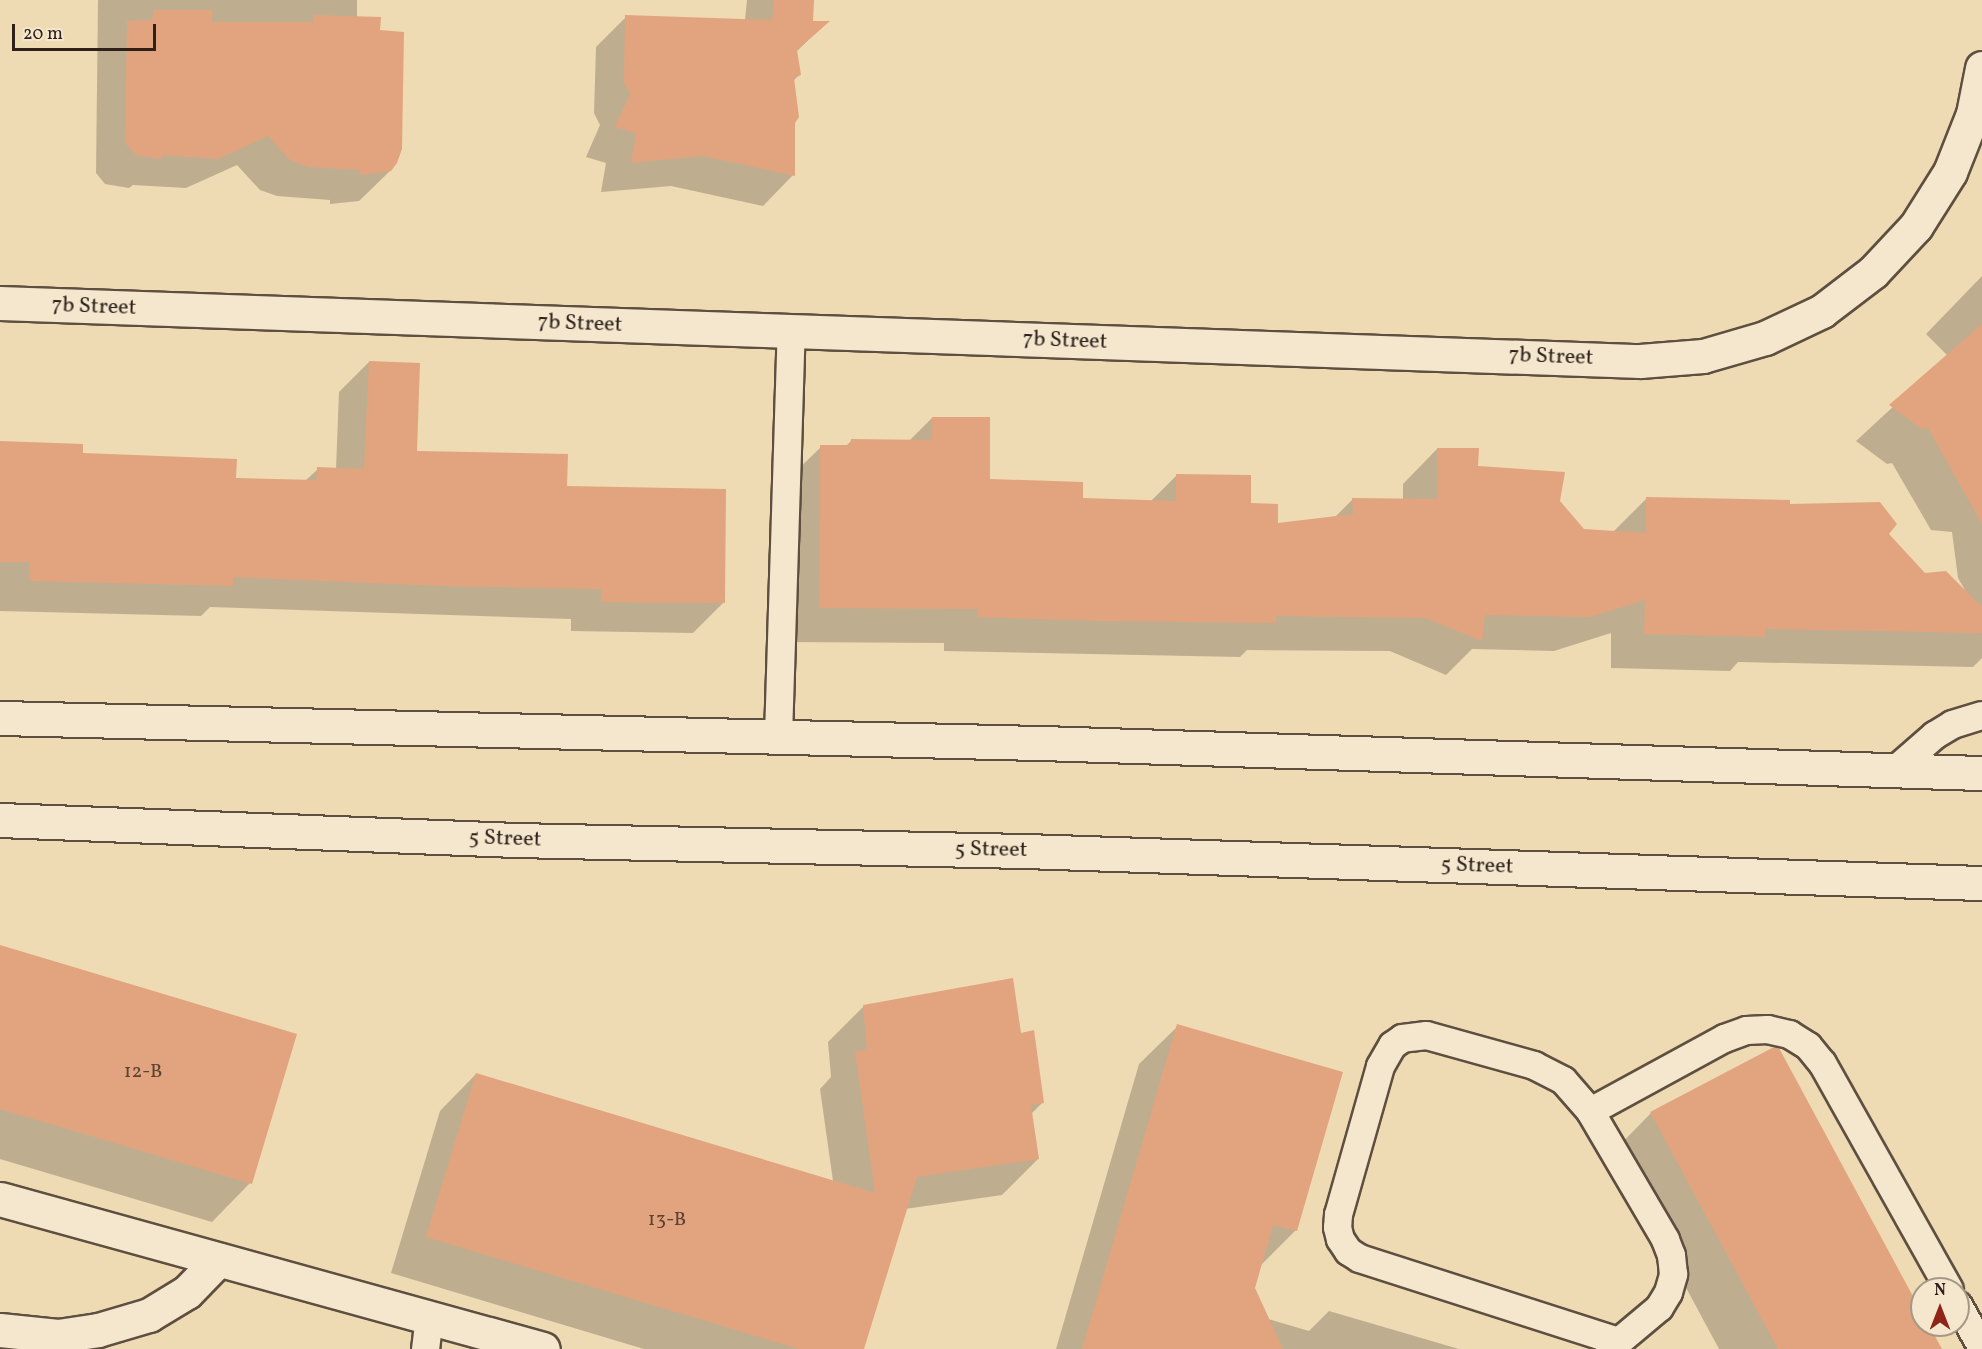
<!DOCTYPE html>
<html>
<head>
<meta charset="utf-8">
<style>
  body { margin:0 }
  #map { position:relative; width:1982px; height:1349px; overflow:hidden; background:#eedab3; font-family:Vollkorn,serif }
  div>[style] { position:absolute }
  .shadow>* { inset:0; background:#0003 }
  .building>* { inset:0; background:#e2a47e }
  .roads { filter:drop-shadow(2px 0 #5f4f40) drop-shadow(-2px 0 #5f4f40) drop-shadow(0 2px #5f4f40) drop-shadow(0 -2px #5f4f40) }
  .service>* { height:27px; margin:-13.5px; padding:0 13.5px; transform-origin:13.5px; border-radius:13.5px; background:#f4e7ce }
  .minor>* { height:33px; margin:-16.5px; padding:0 16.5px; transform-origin:16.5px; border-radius:16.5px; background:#f4e7ce }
  .tertiary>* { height:33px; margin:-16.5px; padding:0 16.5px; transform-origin:16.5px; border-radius:16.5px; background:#f4e7ce }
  span { translate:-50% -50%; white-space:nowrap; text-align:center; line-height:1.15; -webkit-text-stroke:4.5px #f4e7ce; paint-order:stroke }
  .number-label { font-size:20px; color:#5c4233 }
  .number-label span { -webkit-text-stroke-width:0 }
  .street-label { font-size:22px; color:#2f211a }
  .north { position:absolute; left:1910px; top:1277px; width:60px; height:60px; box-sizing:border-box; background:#f4e7ce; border:2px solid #a59886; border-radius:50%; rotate:0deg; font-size:16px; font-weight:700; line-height:24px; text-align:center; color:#2f211a }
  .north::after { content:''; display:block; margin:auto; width:21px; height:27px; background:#8f2418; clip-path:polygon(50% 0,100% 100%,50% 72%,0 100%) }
  .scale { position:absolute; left:12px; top:24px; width:144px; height:27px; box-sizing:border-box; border:3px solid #2f211a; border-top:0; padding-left:8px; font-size:18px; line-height:21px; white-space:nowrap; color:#2f211a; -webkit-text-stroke:4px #f4e7ce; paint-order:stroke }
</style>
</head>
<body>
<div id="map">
  <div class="shadow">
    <i style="clip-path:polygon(98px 0,357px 0,357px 18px,390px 171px,359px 201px,330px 204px,330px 200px,277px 196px,260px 190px,237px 165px,186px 188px,133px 185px,129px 188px,105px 184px,96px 173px)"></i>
    <i style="clip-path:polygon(747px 0,812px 0,811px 22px,826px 23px,796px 52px,799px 75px,793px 81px,793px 175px,763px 206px,671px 186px,601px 192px,606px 163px,586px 157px,600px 125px,594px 113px,596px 47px,626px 17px,745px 20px)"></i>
    <i style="clip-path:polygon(1982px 276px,1982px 658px,1973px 667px,1738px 662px,1730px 671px,1611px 668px,1611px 633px,1554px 651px,1472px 649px,1446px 675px,1390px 651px,1247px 650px,1240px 657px,944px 651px,944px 643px,786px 642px,786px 481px,821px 447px,845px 447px,851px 441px,909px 441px,932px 418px,988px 481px,1081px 500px,1150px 502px,1177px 475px,1250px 505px,1276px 524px,1334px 518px,1353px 499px,1403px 500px,1403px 484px,1437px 449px,1559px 501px,1583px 530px,1613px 532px,1647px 498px,1789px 505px,1887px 534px,1924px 575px,1965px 590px,1958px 578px,1952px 532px,1931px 530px,1892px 463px,1887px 464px,1856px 441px,1948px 356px,1926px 334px)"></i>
    <i style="clip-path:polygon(369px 362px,415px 453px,566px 487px,723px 603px,693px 633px,571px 631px,571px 619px,210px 607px,201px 616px,0 611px,0 443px,235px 479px,305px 481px,318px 469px,336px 469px,339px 392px)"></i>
    <i style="clip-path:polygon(0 947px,250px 1183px,212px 1222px,0 1159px)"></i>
    <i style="clip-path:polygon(864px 1006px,1020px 1035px,1042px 1103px,1031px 1114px,1038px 1159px,1002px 1195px,905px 1209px,863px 1349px,644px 1349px,391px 1273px,440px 1111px,476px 1074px,833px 1181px,820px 1089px,831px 1077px,828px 1042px)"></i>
    <i style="clip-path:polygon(1178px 1026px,1341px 1073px,1295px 1231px,1260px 1266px,1254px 1288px,1268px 1319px,1309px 1331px,1329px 1311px,1459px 1349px,1056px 1349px,1139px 1064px)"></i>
    <i style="clip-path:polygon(1651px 1113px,1922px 1316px,1922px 1325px,1927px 1325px,1929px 1349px,1719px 1349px,1613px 1152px)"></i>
  </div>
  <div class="building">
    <i style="clip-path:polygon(774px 0,814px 0,813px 21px,830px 21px,797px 50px,801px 75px,794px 78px,799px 117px,795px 123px,795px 176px,703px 156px,631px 163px,636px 133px,615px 127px,630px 94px,624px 82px,625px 15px,772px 20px)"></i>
    <i style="clip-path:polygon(154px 10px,213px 10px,211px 22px,313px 22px,313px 15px,381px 17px,380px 30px,404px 32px,402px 149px,397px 163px,391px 171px,360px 175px,360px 170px,308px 167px,290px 160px,268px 136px,218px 159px,162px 155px,161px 159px,136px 155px,125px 143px,127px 21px,152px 20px)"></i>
    <i style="clip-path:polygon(1982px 324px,1982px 524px,1928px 428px,1922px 429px,1889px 405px)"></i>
    <i style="clip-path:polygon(369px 361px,420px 363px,417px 451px,568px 454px,567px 486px,726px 489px,725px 603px,601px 602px,601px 589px,442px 586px,233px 577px,233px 586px,29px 581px,29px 562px,0 562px,0 441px,83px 444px,83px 453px,237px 459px,236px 478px,316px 480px,317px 467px,364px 469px)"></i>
    <i style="clip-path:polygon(932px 417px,990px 417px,990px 479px,1083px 482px,1083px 498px,1176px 501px,1176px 474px,1251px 475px,1251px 503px,1278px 504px,1278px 523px,1353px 514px,1352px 498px,1437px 499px,1437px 448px,1479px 448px,1478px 466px,1565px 472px,1560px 501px,1584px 529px,1646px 533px,1646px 497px,1790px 500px,1790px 504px,1880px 502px,1897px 524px,1889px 534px,1925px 573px,1946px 571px,1982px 607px,1982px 633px,1765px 629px,1765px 637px,1644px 634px,1645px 600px,1590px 617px,1485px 615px,1482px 641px,1425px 618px,1276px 616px,1276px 623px,1101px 621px,977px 617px,978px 609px,819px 608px,820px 445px,850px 445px,851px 439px,932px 440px)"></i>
    <i style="clip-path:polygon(0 945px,297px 1034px,252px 1184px,0 1109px)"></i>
    <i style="clip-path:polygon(1013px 978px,1021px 1033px,1034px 1030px,1044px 1103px,1031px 1105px,1039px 1159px,917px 1177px,864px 1349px,799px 1349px,426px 1237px,476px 1073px,875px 1193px,855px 1051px,867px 1049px,863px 1005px)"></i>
    <i style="clip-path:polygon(1177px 1024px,1343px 1072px,1297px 1231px,1273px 1225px,1255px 1288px,1283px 1349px,1082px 1349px)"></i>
    <i style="clip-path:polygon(1774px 1047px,1779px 1048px,1922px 1313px,1922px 1325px,1929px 1325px,1942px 1349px,1778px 1349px,1650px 1112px)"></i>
  </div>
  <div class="roads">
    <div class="service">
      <i style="left:778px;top:736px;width:405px;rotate:-88.2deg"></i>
      <i style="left:1894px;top:770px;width:53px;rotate:-41.2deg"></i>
      <i style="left:1934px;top:735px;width:21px;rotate:-31deg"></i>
      <i style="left:1952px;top:724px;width:31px;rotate:-17deg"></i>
      <i style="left:1590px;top:1111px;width:153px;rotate:-28.6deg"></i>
      <i style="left:1724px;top:1038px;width:23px;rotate:-20deg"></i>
      <i style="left:1746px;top:1030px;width:21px;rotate:-3deg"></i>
      <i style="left:1767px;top:1029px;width:23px;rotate:13deg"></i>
      <i style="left:1789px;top:1034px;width:22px;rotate:32deg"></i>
      <i style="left:1808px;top:1046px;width:22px;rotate:51deg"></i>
      <i style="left:1822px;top:1063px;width:259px;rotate:60.7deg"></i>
      <i style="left:1958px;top:1305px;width:49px;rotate:60.8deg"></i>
      <i style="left:425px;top:1349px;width:32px;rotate:-83deg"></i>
      <i style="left:1609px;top:1349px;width:65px;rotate:-40deg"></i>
      <i style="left:1659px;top:1307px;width:17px;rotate:-59deg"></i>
      <i style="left:1668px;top:1292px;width:19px;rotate:-74deg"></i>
      <i style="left:1673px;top:1274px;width:19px;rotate:-96deg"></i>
      <i style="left:1671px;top:1255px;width:17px;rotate:-111deg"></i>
      <i style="left:1665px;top:1239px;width:148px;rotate:-120.4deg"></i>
      <i style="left:1590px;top:1111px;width:41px;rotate:-131.1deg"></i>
      <i style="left:1563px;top:1080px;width:33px;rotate:-153deg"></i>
      <i style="left:1534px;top:1065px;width:112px;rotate:-164.5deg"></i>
      <i style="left:1426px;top:1035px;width:24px;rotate:173deg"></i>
      <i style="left:1402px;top:1038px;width:12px;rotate:145deg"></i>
      <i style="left:1392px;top:1045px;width:24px;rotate:120deg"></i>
      <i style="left:1380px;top:1066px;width:154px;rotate:105.8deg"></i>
      <i style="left:1338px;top:1214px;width:13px;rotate:94deg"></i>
      <i style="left:1337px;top:1227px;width:12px;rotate:76deg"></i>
      <i style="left:1340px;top:1239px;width:14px;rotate:56deg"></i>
      <i style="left:1348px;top:1251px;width:13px;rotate:32deg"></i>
      <i style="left:1359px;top:1258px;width:271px;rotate:17.8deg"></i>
    </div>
    <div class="minor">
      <i style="left:0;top:303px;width:1641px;rotate:2.03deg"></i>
      <i style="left:1640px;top:361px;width:63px;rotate:-4.5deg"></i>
      <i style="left:1703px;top:356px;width:65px;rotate:-16.2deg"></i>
      <i style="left:1765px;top:338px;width:63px;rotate:-25.3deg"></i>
      <i style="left:1822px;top:311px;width:64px;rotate:-37.4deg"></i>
      <i style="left:1873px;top:272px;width:63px;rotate:-46.9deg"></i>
      <i style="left:1916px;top:226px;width:64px;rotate:-57.8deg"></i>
      <i style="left:1950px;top:172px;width:62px;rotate:-68.4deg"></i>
      <i style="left:1973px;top:114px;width:47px;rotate:-78.9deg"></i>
      <i style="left:0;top:1199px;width:563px;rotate:15.44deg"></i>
      <i style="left:0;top:1330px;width:58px;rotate:5.9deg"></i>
      <i style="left:58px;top:1336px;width:40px;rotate:-8.5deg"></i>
      <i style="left:98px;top:1330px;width:53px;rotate:-16.4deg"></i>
      <i style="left:149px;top:1315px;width:44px;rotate:-31.2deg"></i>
      <i style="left:187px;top:1292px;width:45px;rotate:-45.9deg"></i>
    </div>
    <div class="tertiary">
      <i style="left:0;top:718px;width:1041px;rotate:1.38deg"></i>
      <i style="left:1041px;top:743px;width:941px;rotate:1.83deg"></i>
      <i style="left:0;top:820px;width:515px;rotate:2.22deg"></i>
      <i style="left:515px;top:840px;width:510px;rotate:1.24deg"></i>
      <i style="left:1025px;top:851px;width:958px;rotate:1.92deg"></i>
    </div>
  </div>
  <div class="number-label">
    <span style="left:143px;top:1072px">12-B</span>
    <span style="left:667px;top:1220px">13-B</span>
  </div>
  <div class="street-label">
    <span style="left:94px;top:307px;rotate:2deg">7b Street</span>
    <span style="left:580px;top:324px;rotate:2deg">7b Street</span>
    <span style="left:1065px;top:341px;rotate:2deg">7b Street</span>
    <span style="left:1551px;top:357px;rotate:2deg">7b Street</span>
    <span style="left:505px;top:839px;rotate:2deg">5 Street</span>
    <span style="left:991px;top:850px;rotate:1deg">5 Street</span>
    <span style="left:1477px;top:866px;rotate:2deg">5 Street</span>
  </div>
  <div class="north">N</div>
  <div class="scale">20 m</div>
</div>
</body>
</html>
